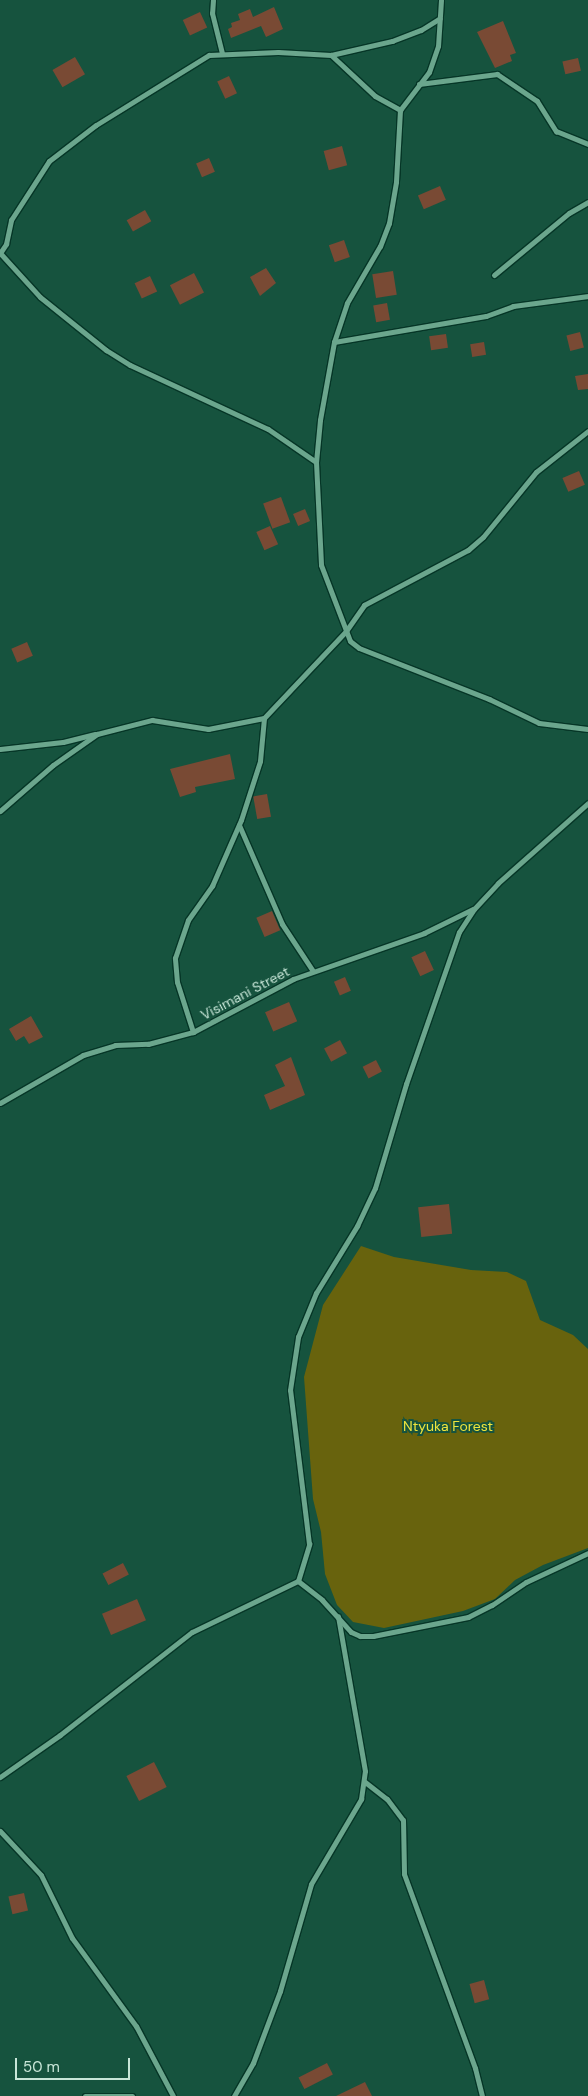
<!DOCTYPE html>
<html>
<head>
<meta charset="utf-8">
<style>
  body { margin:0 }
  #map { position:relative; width:588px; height:2096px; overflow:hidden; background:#16533e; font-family:"DM Sans",sans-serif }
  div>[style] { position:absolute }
  .green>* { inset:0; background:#68630d }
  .building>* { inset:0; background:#794a34; transform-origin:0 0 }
  .roads { filter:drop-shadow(1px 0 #063627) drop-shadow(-1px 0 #063627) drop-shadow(0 1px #063627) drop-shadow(0 -1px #063627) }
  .street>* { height:5px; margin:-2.5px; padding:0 2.5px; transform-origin:2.5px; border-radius:2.5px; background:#6ba68d }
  span { translate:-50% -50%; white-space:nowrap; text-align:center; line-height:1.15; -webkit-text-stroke:4px #16533e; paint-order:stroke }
  .street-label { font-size:14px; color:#c8e6d8 }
  .park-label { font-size:14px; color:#efe53d }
  .scale { position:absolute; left:15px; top:2058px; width:115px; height:22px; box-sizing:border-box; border:2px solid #c8e6d8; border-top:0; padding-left:6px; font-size:15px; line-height:18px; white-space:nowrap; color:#c8e6d8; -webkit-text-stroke:4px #16533e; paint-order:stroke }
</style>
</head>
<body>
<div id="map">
  <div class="green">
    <i style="clip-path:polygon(361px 1246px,394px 1257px,471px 1270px,507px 1272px,526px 1281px,540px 1320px,573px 1335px,588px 1349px,588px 1548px,543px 1565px,515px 1580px,495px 1599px,463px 1611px,384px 1628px,353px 1622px,337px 1605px,325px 1574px,321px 1532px,313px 1499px,304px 1377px,323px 1305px)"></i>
  </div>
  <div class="building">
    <i style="clip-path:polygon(274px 7px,283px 29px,266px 37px,261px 26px,231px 38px,228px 29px,232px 27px,231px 23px,240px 20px,238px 14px,250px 9px,253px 17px)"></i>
    <i style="left:200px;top:12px;width:17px;height:19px;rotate:65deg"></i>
    <i style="clip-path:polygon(503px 21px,516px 53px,510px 55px,512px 61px,495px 68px,477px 32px)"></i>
    <i style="left:75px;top:57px;width:20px;height:26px;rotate:60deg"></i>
    <i style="left:578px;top:58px;width:13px;height:16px;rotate:77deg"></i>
    <i style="left:229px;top:76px;width:19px;height:13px;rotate:65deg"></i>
    <i style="left:342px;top:146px;width:20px;height:19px;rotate:75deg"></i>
    <i style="left:209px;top:158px;width:15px;height:14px;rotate:67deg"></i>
    <i style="left:440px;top:186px;width:15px;height:24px;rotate:67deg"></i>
    <i style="left:145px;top:210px;width:13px;height:21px;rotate:61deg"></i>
    <i style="left:344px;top:240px;width:18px;height:16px;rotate:71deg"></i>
    <i style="clip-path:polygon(266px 268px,276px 283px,260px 296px,250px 277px)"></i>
    <i style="left:393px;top:271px;width:24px;height:21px;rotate:81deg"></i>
    <i style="left:194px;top:273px;width:22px;height:27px;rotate:63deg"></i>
    <i style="left:150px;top:276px;width:17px;height:17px;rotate:65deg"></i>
    <i style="left:387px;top:303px;width:17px;height:14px;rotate:80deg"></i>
    <i style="left:580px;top:332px;width:16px;height:14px;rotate:76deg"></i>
    <i style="left:446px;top:334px;width:14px;height:17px;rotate:82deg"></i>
    <i style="left:484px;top:342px;width:13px;height:14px;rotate:81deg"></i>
    <i style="clip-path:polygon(588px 374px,588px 389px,578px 390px,575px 376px)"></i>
    <i style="left:579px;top:471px;width:15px;height:18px;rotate:67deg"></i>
    <i style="left:281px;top:497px;width:27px;height:19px;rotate:70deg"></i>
    <i style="left:305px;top:509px;width:13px;height:13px;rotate:67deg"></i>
    <i style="left:270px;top:526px;width:20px;height:15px;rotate:66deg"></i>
    <i style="left:27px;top:642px;width:15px;height:17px;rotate:67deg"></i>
    <i style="clip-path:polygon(230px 754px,235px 779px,195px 787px,196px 792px,180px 797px,170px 769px)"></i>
    <i style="left:267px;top:794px;width:23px;height:14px;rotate:80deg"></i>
    <i style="left:272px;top:911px;width:21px;height:17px;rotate:67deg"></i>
    <i style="left:425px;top:951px;width:21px;height:15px;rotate:65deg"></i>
    <i style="left:345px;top:977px;width:15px;height:12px;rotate:67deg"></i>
    <i style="left:289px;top:1002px;width:21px;height:26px;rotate:67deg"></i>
    <i style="clip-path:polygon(31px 1016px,43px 1037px,29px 1044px,24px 1036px,16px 1041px,9px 1029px)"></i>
    <i style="left:340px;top:1040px;width:15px;height:18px;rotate:62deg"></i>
    <i style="clip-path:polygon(291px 1057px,305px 1095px,270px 1110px,264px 1095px,285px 1086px,275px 1065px)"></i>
    <i style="left:376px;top:1060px;width:13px;height:15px;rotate:63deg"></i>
    <i style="left:449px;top:1204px;width:30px;height:31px;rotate:84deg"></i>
    <i style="left:123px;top:1563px;width:13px;height:23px;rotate:63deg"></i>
    <i style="left:137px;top:1599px;width:23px;height:38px;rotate:67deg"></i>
    <i style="left:154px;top:1762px;width:28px;height:31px;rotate:63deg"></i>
    <i style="left:24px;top:1893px;width:18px;height:16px;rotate:77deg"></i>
    <i style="left:484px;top:1980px;width:20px;height:15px;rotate:75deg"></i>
    <i style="left:327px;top:2063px;width:13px;height:32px;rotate:63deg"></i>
    <i style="clip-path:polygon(365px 2082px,372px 2096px,336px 2096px)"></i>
  </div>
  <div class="roads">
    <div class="street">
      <i style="left:213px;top:0;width:13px;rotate:94deg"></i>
      <i style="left:212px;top:13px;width:41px;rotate:76deg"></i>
      <i style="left:441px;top:0;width:46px;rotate:93.7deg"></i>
      <i style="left:438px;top:46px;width:28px;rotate:109deg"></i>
      <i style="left:429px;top:72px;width:48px;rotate:127.3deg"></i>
      <i style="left:400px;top:110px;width:72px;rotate:93.2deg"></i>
      <i style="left:396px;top:182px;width:42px;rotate:99.7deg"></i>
      <i style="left:389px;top:223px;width:25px;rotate:111deg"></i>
      <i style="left:380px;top:246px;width:66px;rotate:120.1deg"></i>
      <i style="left:347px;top:303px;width:41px;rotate:108.4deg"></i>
      <i style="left:334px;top:342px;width:79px;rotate:100.2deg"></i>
      <i style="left:320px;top:420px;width:42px;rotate:95.4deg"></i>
      <i style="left:316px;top:462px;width:103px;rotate:87.2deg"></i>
      <i style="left:321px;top:565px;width:81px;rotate:69.1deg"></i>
      <i style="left:350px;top:641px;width:11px;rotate:38deg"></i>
      <i style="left:359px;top:648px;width:140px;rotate:21.4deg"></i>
      <i style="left:489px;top:699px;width:55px;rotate:25.6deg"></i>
      <i style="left:539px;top:723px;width:49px;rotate:7deg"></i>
      <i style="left:331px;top:55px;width:60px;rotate:43deg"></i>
      <i style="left:375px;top:96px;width:29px;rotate:29deg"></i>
      <i style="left:419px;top:84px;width:79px;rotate:-7.3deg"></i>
      <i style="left:497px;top:74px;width:48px;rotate:34deg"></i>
      <i style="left:537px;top:101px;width:36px;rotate:58deg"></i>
      <i style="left:556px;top:131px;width:35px;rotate:22deg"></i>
      <i style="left:0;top:253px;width:11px;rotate:-56deg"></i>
      <i style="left:6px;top:244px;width:25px;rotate:-78deg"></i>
      <i style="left:11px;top:220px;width:70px;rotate:-57.2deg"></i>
      <i style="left:49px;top:161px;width:59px;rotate:-37.5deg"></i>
      <i style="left:96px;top:125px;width:133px;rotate:-31.8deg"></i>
      <i style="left:209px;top:55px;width:69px;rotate:-2.5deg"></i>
      <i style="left:278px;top:52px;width:53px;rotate:3.2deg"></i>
      <i style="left:331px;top:55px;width:63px;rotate:-12.9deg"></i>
      <i style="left:392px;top:41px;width:31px;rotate:-21deg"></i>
      <i style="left:421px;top:30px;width:22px;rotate:-32deg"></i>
      <i style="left:0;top:253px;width:59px;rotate:47.7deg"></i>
      <i style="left:40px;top:297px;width:85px;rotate:38.8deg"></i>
      <i style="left:106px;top:350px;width:28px;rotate:32deg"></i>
      <i style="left:130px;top:365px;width:152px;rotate:24.9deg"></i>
      <i style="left:268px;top:429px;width:58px;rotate:34.5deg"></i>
      <i style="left:494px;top:275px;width:97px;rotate:-39.6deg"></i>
      <i style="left:569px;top:213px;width:22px;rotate:-30deg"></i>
      <i style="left:334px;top:342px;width:154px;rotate:-9.7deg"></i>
      <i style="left:486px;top:316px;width:29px;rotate:-20deg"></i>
      <i style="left:513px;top:306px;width:76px;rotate:-7.6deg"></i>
      <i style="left:0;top:749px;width:63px;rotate:-6.3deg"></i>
      <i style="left:63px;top:742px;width:33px;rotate:-14deg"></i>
      <i style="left:0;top:811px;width:70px;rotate:-41deg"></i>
      <i style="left:53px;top:765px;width:54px;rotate:-35.2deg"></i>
      <i style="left:97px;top:734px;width:57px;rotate:-14.3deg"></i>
      <i style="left:152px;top:720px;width:57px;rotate:9.1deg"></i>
      <i style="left:208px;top:729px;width:57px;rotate:-11.1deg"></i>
      <i style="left:239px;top:825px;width:108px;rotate:66.5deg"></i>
      <i style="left:282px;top:924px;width:56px;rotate:56.6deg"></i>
      <i style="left:193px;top:1032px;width:52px;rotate:-107.7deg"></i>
      <i style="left:177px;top:982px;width:24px;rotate:-95deg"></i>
      <i style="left:175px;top:958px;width:40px;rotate:-71.1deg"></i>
      <i style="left:188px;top:920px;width:42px;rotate:-54.8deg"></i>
      <i style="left:212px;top:886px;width:72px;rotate:-66.3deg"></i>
      <i style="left:241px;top:820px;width:62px;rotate:-72.1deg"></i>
      <i style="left:260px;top:761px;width:43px;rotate:-84.7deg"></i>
      <i style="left:264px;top:718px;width:120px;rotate:-46.7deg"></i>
      <i style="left:346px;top:631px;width:32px;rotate:-55deg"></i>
      <i style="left:364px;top:605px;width:118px;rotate:-27.9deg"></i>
      <i style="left:468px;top:550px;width:20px;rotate:-41deg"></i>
      <i style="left:483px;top:537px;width:84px;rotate:-50.8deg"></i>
      <i style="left:536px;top:472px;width:66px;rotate:-38.3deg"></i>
      <i style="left:0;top:1103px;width:96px;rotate:-30deg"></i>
      <i style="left:83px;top:1055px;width:34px;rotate:-17deg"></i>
      <i style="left:115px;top:1045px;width:33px;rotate:-2deg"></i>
      <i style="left:148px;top:1044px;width:47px;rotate:-14.9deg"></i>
      <i style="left:193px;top:1032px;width:113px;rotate:-27.9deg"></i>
      <i style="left:293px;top:979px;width:139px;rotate:-19.3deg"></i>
      <i style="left:424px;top:933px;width:55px;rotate:-26.1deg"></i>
      <i style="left:298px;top:1581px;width:31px;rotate:38deg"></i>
      <i style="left:322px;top:1600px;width:43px;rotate:47.8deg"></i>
      <i style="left:351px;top:1632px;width:10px;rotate:24deg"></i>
      <i style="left:360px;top:1636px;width:13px"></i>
      <i style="left:373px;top:1636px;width:97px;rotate:-11.3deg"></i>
      <i style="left:468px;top:1617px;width:27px;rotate:-27deg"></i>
      <i style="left:492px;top:1605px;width:41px;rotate:-34.1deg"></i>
      <i style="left:526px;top:1582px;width:68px;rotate:-25.1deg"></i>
      <i style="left:0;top:1777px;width:73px;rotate:-35deg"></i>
      <i style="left:60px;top:1735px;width:167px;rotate:-38deg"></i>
      <i style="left:192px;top:1632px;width:118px;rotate:-25.7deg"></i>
      <i style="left:298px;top:1581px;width:39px;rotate:-73deg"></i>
      <i style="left:309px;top:1544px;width:155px;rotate:-97deg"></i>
      <i style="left:290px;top:1390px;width:54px;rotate:-81.4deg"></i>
      <i style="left:298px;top:1337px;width:48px;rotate:-67.8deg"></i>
      <i style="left:316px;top:1293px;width:79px;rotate:-58.5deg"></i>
      <i style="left:357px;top:1226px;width:42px;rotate:-64.7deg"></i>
      <i style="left:375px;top:1188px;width:109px;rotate:-73.4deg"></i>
      <i style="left:406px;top:1084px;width:161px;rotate:-70.8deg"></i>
      <i style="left:459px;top:932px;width:27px;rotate:-57deg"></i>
      <i style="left:474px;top:909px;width:35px;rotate:-47deg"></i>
      <i style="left:498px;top:883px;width:120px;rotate:-41.6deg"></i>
      <i style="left:365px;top:1782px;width:28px;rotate:38deg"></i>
      <i style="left:387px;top:1799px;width:26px;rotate:53deg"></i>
      <i style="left:403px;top:1820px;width:54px;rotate:88.9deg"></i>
      <i style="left:404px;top:1874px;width:207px;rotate:69.9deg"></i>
      <i style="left:475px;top:2068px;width:29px;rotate:76deg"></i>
      <i style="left:0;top:1831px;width:60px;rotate:47deg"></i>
      <i style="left:41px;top:1875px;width:70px;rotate:63.8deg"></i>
      <i style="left:72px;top:1938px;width:109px;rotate:54deg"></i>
      <i style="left:136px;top:2026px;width:79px;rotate:62.1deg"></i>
      <i style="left:85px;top:2096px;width:47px"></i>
      <i style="left:234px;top:2096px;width:38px;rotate:-60deg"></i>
      <i style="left:253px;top:2063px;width:77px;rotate:-69.4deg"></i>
      <i style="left:280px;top:1991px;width:111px;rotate:-73.8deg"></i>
      <i style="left:311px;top:1884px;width:99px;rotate:-59.5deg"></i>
      <i style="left:361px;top:1799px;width:28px;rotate:-82deg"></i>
      <i style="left:365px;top:1771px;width:157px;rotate:-99.9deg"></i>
    </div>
  </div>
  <div class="street-label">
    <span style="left:245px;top:993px;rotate:-28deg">Visimani Street</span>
  </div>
  <div class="park-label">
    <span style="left:448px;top:1426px">Ntyuka Forest</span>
  </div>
  <div class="scale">50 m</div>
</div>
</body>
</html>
